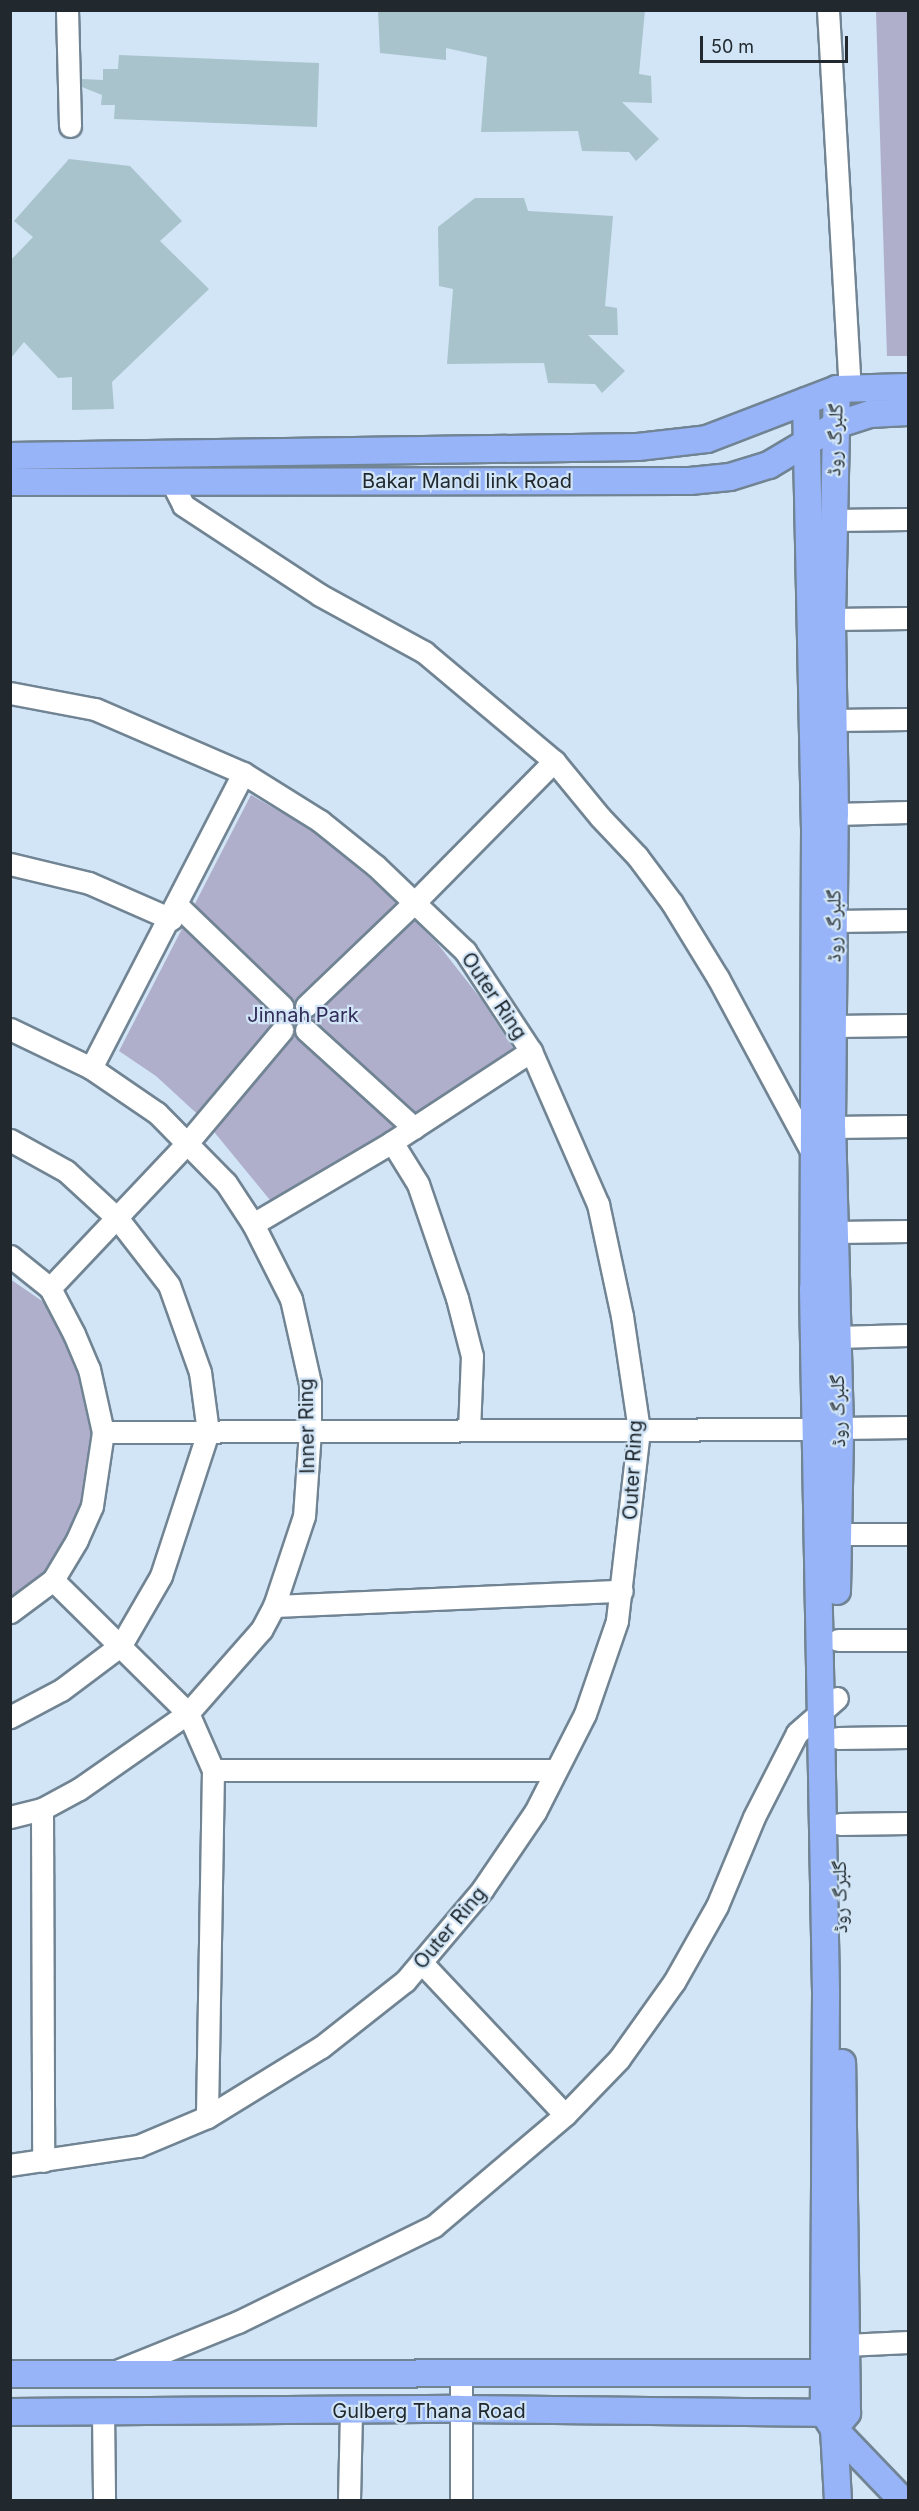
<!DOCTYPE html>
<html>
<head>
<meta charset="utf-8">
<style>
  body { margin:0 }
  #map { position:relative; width:919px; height:2511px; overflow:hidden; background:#d1e5f6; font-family:Inter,"Noto Naskh Arabic",sans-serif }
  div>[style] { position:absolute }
  .green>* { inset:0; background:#afaecb }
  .building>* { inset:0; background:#a8c3cc }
  .roads { filter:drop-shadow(2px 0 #718493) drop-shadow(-2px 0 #718493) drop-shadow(0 2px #718493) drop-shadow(0 -2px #718493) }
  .minor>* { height:21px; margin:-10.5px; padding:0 10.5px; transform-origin:10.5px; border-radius:10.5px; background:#fff }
  .major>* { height:26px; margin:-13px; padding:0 13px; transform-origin:13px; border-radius:13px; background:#97b4f9 }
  span { translate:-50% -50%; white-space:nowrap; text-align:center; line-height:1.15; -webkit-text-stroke:4.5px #d1e5f6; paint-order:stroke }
  .street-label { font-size:20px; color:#21292f }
  .park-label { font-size:20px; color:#312c59 }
  .frame { position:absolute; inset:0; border:12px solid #21292f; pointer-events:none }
  .scale { position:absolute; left:700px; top:36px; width:148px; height:27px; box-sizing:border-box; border:3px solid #21292f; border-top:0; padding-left:8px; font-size:18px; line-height:21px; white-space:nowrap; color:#21292f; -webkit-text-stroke:4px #d1e5f6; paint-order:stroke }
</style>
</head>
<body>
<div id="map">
  <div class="green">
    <i style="clip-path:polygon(876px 11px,908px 11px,908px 356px,887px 356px)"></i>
    <i style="clip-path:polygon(251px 795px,319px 834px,381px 888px,437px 943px,481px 999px,518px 1056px,279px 1211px,206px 1122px,156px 1076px,119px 1051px)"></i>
    <i style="clip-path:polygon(10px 1279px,42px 1301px,64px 1331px,82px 1375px,93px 1424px,88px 1501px,45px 1573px,10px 1602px)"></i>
  </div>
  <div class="building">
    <i style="clip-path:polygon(378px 10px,645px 10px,639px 74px,651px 76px,652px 103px,622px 102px,659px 139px,636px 161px,629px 152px,582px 151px,578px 131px,481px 132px,487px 57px,446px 48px,446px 60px,380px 53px)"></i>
    <i style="clip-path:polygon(119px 55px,319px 63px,317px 127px,114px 119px,115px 105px,101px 105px,102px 95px,82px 87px,82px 79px,103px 80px,103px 69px,118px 69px)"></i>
    <i style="clip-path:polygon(69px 159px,130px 166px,182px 221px,160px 241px,209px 289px,112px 382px,114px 409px,72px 410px,72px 377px,58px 378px,24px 342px,10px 359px,10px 261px,33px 237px,14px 221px)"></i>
    <i style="clip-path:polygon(475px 198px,524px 198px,528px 211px,613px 216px,605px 306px,617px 308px,618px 335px,588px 335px,625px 371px,602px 393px,595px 384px,548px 383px,544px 363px,447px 364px,453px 289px,439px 286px,438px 227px)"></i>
  </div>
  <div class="roads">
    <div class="minor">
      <i style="left:67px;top:10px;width:116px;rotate:88.5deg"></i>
      <i style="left:828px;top:10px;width:379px;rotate:86.7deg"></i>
      <i style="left:171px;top:481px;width:27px;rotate:63deg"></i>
      <i style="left:183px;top:505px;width:164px;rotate:33.3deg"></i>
      <i style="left:320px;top:595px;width:119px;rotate:28.7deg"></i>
      <i style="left:424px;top:652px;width:170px;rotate:40deg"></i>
      <i style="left:554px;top:761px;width:72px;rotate:50.6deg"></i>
      <i style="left:600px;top:817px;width:54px;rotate:46.5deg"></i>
      <i style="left:637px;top:856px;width:59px;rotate:53.3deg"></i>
      <i style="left:672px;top:903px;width:88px;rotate:58.5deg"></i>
      <i style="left:718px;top:978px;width:204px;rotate:61.7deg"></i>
      <i style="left:832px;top:520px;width:76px;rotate:-0.8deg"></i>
      <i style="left:832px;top:619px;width:76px;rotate:-0.8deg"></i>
      <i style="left:10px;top:693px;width:86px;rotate:10.7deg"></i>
      <i style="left:95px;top:709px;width:161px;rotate:23.4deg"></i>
      <i style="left:243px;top:773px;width:91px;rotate:31.9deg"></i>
      <i style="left:320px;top:821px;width:72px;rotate:38.8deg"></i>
      <i style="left:376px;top:866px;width:123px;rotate:43.7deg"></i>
      <i style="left:465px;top:951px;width:120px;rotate:56.6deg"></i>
      <i style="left:531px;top:1051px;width:167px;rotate:66.4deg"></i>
      <i style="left:598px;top:1204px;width:115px;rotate:77.9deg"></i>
      <i style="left:622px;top:1316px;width:115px;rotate:81.5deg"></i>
      <i style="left:639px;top:1430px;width:192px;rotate:96.6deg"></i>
      <i style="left:617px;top:1621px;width:98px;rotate:109deg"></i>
      <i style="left:585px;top:1714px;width:110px;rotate:117deg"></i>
      <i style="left:535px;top:1812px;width:94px;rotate:124.2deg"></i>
      <i style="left:482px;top:1890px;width:119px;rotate:130.2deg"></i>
      <i style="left:405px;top:1981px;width:107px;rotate:141.8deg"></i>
      <i style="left:321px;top:2047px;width:134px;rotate:148.4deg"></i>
      <i style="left:207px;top:2117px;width:75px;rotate:157.2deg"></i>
      <i style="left:138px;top:2146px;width:129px;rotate:171.6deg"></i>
      <i style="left:834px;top:720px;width:74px;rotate:-0.8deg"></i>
      <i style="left:835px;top:814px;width:73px;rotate:-1.6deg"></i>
      <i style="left:10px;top:864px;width:81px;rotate:13.5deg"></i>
      <i style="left:89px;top:883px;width:90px;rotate:23.7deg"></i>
      <i style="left:177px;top:905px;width:146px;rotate:43.9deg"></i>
      <i style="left:834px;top:921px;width:74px;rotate:-0.8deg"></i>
      <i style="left:306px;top:1006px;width:151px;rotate:-43.7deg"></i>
      <i style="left:415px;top:902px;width:198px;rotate:-45.4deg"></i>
      <i style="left:834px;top:1026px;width:74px;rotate:-0.8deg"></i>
      <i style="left:10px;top:1029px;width:90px;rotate:25.7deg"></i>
      <i style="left:91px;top:1068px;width:80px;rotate:34.3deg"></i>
      <i style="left:157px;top:1113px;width:98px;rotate:45.4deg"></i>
      <i style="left:226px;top:1183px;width:49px;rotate:56.6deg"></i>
      <i style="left:253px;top:1224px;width:84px;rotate:63.1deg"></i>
      <i style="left:291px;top:1299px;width:86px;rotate:77.3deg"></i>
      <i style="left:310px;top:1383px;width:48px;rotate:90deg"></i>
      <i style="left:310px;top:1431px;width:85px;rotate:94deg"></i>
      <i style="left:304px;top:1516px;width:95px;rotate:108.4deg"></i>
      <i style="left:274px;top:1606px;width:27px;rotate:118deg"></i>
      <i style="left:261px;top:1630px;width:111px;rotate:131.3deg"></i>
      <i style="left:188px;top:1713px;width:133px;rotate:145.1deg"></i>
      <i style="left:79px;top:1789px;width:42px;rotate:151.6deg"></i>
      <i style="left:42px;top:1809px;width:33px;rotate:166deg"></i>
      <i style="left:306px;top:1030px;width:146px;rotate:42.2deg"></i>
      <i style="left:91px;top:1068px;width:332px;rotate:-62.7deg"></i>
      <i style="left:832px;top:1127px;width:76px;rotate:-0.8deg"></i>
      <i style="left:10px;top:1140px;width:64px;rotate:29deg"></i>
      <i style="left:66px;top:1171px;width:71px;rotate:42.7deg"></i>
      <i style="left:118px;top:1219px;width:83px;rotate:52.3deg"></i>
      <i style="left:169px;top:1285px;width:92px;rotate:70.4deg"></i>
      <i style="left:200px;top:1372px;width:61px;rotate:82.4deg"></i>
      <i style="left:208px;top:1432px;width:151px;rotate:108.1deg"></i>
      <i style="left:161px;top:1576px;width:80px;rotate:120.1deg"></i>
      <i style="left:121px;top:1645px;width:75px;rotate:143.1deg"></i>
      <i style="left:61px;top:1690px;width:58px;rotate:152.1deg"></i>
      <i style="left:392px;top:1142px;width:49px;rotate:58.2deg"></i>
      <i style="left:418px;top:1184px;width:120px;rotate:71.1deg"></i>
      <i style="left:457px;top:1298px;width:60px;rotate:75.5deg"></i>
      <i style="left:472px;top:1356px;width:74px;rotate:92.3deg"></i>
      <i style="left:253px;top:1224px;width:161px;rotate:-30.5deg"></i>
      <i style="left:392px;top:1142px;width:166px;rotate:-33.2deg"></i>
      <i style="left:835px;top:1232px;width:73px;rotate:-0.8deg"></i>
      <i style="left:10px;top:1256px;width:51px;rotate:38.7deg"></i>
      <i style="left:50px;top:1288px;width:52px;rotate:62.4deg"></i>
      <i style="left:74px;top:1334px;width:38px;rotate:67deg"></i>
      <i style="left:89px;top:1369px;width:65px;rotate:77.5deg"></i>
      <i style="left:103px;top:1432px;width:75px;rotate:98.5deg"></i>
      <i style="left:92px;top:1506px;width:37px;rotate:114deg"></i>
      <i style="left:77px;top:1540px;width:47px;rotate:121deg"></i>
      <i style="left:53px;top:1580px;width:54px;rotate:143.3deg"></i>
      <i style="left:50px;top:1288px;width:202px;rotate:-46.6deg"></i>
      <i style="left:189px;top:1141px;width:145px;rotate:-50deg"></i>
      <i style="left:836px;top:1337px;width:72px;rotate:-1.6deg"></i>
      <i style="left:840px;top:1428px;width:68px;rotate:-0.8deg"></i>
      <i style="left:103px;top:1432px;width:713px;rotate:-0.24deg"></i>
      <i style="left:836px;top:1534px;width:72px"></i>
      <i style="left:53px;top:1580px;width:190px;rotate:44.6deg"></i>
      <i style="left:188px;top:1713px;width:62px;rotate:66.3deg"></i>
      <i style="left:213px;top:1770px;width:347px;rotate:91deg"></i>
      <i style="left:274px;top:1606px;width:348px;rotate:-2.5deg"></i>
      <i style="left:838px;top:1640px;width:70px"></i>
      <i style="left:838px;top:1738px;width:70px;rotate:-0.8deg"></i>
      <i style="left:213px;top:1770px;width:342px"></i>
      <i style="left:42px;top:1809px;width:352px;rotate:89.8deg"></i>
      <i style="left:840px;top:1824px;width:68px;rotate:-0.8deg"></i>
      <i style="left:421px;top:1962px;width:209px;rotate:46.7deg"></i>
      <i style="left:846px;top:2345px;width:62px;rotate:-2.8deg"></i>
      <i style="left:114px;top:2372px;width:134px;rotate:-22deg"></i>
      <i style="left:238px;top:2322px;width:218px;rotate:-26.1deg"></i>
      <i style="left:434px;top:2226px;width:172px;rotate:-40.3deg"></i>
      <i style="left:565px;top:2115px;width:78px;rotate:-46deg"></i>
      <i style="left:619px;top:2059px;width:95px;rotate:-54.5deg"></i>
      <i style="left:674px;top:1982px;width:87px;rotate:-60.5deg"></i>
      <i style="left:717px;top:1906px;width:96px;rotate:-67.4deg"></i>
      <i style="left:754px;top:1817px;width:94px;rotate:-62.9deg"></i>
      <i style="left:797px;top:1733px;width:53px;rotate:-41.2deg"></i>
      <i style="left:103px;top:2412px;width:88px;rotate:89.3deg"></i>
      <i style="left:349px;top:2500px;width:88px;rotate:-88.7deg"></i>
      <i style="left:461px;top:2500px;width:127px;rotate:-90deg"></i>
    </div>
    <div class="major">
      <i style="left:806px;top:401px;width:427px;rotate:88.8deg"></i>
      <i style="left:815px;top:828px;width:461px;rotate:90.2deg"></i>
      <i style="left:813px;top:1289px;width:705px;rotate:88.94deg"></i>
      <i style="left:826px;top:1994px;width:419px;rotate:90.3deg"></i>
      <i style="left:824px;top:2413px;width:19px;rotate:58deg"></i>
      <i style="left:834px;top:2429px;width:71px;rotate:86.8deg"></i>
      <i style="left:10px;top:456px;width:628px;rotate:-0.82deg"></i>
      <i style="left:638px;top:447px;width:69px;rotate:-6.6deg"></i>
      <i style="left:707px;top:439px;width:139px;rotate:-21deg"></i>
      <i style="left:837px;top:389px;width:71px;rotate:-1.6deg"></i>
      <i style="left:10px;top:482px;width:680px;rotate:-0.08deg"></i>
      <i style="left:690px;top:481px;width:40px;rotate:-5.7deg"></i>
      <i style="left:730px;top:477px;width:41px;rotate:-17.1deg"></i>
      <i style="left:769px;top:465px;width:78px;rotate:-30.8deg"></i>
      <i style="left:836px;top:425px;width:36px;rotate:-18deg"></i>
      <i style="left:870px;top:414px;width:38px;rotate:-3deg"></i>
      <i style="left:837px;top:1591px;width:163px;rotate:-88.9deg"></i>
      <i style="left:840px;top:1428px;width:301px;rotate:-91.5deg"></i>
      <i style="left:832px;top:1127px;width:313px;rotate:-89.5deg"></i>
      <i style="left:835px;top:814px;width:195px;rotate:-90.9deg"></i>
      <i style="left:832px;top:619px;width:230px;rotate:-88.8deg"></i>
      <i style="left:10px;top:2374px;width:831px;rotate:-0.07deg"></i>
      <i style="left:10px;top:2412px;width:449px;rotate:-0.4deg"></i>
      <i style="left:459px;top:2409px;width:382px;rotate:0.6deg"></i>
      <i style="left:834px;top:2429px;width:21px;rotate:-51deg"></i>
      <i style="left:847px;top:2413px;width:350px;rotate:-90.8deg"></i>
      <i style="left:834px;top:2429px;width:98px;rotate:46.2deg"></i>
    </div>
  </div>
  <div class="street-label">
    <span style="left:835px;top:440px;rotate:-88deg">گلبرگ روڈ</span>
    <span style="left:467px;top:481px">Bakar Mandi link Road</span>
    <span style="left:834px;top:926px;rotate:-90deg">گلبرگ روڈ</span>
    <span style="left:494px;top:996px;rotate:56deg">Outer Ring</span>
    <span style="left:838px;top:1411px;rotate:-91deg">گلبرگ روڈ</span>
    <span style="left:307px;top:1426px;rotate:-91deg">Inner Ring</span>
    <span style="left:633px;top:1470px;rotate:-87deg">Outer Ring</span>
    <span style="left:840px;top:1897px;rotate:-91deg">گلبرگ روڈ</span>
    <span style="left:450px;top:1928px;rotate:-50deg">Outer Ring</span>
    <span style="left:429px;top:2411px">Gulberg Thana Road</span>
  </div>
  <div class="park-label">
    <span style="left:303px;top:1015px">Jinnah Park</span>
  </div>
  <div class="frame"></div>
  <div class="scale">50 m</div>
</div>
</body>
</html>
